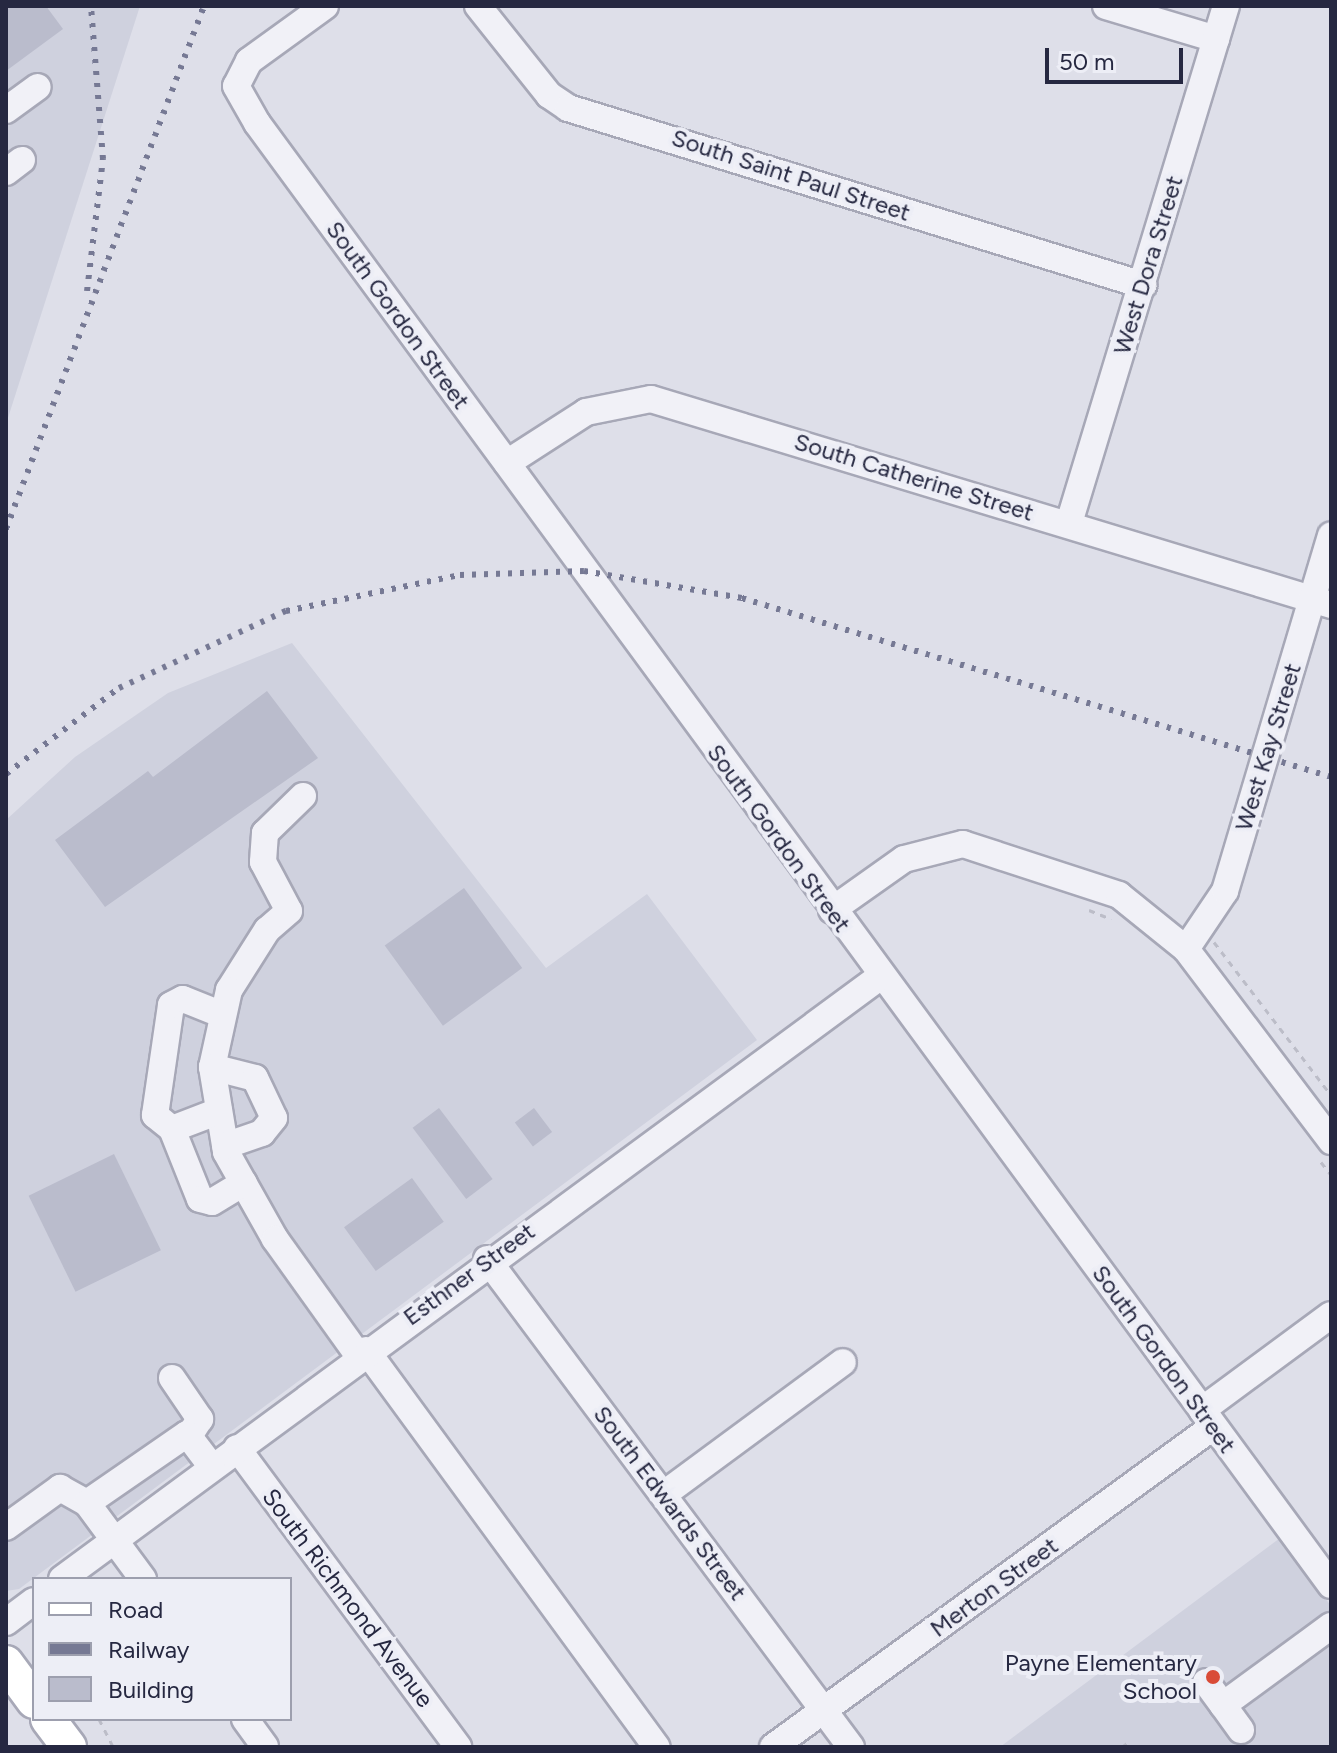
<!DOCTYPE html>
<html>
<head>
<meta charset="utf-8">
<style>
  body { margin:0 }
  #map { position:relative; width:1337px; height:1753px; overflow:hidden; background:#dedfe9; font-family:Figtree,sans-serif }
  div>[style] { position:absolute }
  .built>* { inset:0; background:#cfd1de }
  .building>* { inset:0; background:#babccc; transform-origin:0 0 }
  .path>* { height:3px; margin-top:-1.5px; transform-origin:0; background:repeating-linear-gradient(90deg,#bcbdc8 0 6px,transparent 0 12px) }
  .roads { filter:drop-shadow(2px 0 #a7a8b7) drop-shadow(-2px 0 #a7a8b7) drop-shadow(0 2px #a7a8b7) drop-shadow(0 -2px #a7a8b7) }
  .minor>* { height:26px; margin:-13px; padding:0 13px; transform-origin:13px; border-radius:13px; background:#f1f1f7 }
  .major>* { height:34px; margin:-17px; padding:0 17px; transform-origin:17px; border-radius:17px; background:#fff }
  .rail>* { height:6px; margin-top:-3px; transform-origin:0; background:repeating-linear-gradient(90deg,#767994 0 4px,transparent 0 12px) }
  .dots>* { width:22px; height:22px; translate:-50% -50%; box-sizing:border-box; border:4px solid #edeef6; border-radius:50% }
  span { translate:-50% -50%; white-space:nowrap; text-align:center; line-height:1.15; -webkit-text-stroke:8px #edeef6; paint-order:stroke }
  .street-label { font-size:24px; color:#262841 }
  .poi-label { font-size:24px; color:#262841 }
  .right { translate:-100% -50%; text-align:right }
  .frame { position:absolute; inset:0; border:8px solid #262841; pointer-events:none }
  .legend { position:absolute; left:32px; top:1577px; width:260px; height:144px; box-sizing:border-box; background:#edeef6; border:2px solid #9d9fae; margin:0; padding:10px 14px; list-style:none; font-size:24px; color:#262841 }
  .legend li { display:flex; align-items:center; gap:16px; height:40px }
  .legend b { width:40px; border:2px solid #9d9fae }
  .scale { position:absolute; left:1045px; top:48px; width:138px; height:36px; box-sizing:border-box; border:4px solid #262841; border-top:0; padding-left:10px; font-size:24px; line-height:28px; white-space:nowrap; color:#262841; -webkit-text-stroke:6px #edeef6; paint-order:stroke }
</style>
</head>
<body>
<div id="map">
  <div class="built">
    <i style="clip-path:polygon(6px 6px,140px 6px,6px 424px)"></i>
    <i style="clip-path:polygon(292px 643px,546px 968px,647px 894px,757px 1040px,19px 1589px,6px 1591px,6px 820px,75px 757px,168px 693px)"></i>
    <i style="clip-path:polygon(1280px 1538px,1331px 1606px,1331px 1747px,1000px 1747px)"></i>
  </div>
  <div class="building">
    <i style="clip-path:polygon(6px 6px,46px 6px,63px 29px,6px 71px)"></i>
    <i style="clip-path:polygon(267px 691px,318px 758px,105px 907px,55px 840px,148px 771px,153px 777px)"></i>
    <i style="left:464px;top:888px;width:99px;height:98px;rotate:54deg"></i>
    <i style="left:439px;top:1108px;width:89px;height:33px;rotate:53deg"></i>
    <i style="left:534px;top:1108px;width:30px;height:24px;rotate:53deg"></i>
    <i style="left:114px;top:1154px;width:107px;height:95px;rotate:64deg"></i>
    <i style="left:412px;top:1178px;width:54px;height:84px;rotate:54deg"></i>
  </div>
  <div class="path">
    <i style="left:1089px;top:910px;width:24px;rotate:22deg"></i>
    <i style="left:1214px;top:942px;width:193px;rotate:52.6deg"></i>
    <i style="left:1321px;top:1162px;width:16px;rotate:52deg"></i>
    <i style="left:99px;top:1719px;width:31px;rotate:63deg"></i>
    <i style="left:1122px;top:1747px;width:11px;rotate:-38deg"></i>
  </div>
  <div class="roads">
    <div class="minor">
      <i style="left:325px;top:6px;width:94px;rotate:144.1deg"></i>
      <i style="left:249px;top:61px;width:28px;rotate:117deg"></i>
      <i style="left:236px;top:86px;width:43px;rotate:60.4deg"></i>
      <i style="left:257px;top:123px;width:1814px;rotate:53.7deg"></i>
      <i style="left:478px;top:6px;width:114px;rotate:51.4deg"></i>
      <i style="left:549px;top:95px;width:23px;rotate:34deg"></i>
      <i style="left:568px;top:108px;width:602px;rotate:17.11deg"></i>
      <i style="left:1106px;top:6px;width:115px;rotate:16.7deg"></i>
      <i style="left:6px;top:110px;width:39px;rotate:-36deg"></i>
      <i style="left:6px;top:172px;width:20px;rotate:-37deg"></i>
      <i style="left:507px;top:463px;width:94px;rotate:-32.8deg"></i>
      <i style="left:586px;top:412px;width:66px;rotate:-11.3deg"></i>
      <i style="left:651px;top:399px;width:711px;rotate:16.85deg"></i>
      <i style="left:1069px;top:523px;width:540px;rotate:-73.11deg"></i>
      <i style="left:303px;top:796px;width:53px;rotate:135.8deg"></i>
      <i style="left:265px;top:833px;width:29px;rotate:94deg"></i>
      <i style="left:263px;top:862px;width:55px;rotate:62deg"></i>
      <i style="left:289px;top:911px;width:29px;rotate:139deg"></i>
      <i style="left:267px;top:930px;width:71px;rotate:122.3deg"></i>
      <i style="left:229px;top:990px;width:79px;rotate:102.4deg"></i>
      <i style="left:212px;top:1067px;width:86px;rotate:80.6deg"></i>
      <i style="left:226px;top:1152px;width:100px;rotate:60.6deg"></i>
      <i style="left:275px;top:1239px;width:143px;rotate:54.4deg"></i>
      <i style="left:832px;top:910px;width:88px;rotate:-35.3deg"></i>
      <i style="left:904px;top:859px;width:61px;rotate:-14.3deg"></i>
      <i style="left:963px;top:844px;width:164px;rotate:18.1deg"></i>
      <i style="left:1119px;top:895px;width:86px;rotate:38.9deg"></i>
      <i style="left:1186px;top:949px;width:241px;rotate:52.9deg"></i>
      <i style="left:1186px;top:949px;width:70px;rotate:-56.1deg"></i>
      <i style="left:1225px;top:891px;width:371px;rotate:-73.4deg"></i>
      <i style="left:212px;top:1067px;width:44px;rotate:14.3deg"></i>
      <i style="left:255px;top:1078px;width:44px;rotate:64.6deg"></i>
      <i style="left:274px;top:1118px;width:19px;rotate:129deg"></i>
      <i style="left:262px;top:1133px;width:39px;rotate:161deg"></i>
      <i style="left:219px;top:1111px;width:50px;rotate:159deg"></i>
      <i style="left:172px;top:1129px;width:22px;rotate:-141deg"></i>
      <i style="left:155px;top:1115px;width:111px;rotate:-81.7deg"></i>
      <i style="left:171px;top:1005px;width:13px;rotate:-27deg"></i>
      <i style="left:183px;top:999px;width:43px;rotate:21.8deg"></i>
      <i style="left:172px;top:1129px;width:75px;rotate:68.2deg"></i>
      <i style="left:200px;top:1199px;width:12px;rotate:14deg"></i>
      <i style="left:212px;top:1202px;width:37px;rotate:-31deg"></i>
      <i style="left:487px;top:1259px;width:609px;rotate:53.28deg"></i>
      <i style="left:366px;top:1350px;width:492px;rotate:53.8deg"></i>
      <i style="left:172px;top:1378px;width:50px;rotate:55.7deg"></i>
      <i style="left:200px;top:1419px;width:20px;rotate:123deg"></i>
      <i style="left:1202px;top:1410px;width:160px;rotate:-36.4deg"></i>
      <i style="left:237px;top:1448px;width:372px;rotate:53.5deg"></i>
      <i style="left:664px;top:1494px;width:222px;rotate:-36.4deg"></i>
      <i style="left:6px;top:1527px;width:67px;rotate:-35.8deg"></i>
      <i style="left:60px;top:1488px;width:31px;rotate:29deg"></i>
      <i style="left:62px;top:1579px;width:1017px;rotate:-36.36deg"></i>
      <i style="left:143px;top:1579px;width:94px;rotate:-126.4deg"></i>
      <i style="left:87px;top:1503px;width:121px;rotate:-34.6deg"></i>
      <i style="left:187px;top:1434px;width:41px;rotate:52.9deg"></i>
      <i style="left:6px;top:1622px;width:35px;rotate:-37deg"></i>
      <i style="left:1206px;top:1682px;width:29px;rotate:54deg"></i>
      <i style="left:245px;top:1719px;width:34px;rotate:54deg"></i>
      <i style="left:1241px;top:1730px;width:31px;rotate:-126deg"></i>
      <i style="left:1223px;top:1705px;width:134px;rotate:-36.2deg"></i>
      <i style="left:773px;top:1747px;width:545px;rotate:-36.05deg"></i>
    </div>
    <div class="major">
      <i style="left:6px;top:1663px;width:47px;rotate:53.6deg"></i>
      <i style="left:48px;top:1719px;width:35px;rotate:53deg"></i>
    </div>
  </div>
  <div class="rail">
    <i style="left:87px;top:291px;width:133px;rotate:-83.1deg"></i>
    <i style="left:103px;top:159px;width:153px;rotate:-94.5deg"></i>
    <i style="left:6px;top:529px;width:559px;rotate:-69.26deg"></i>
    <i style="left:6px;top:774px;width:142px;rotate:-37.3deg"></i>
    <i style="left:119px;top:688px;width:184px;rotate:-24.8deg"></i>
    <i style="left:286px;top:611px;width:178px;rotate:-11.7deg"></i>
    <i style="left:460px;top:575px;width:124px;rotate:-1.8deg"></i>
    <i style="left:584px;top:571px;width:160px;rotate:9.7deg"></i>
    <i style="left:742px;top:598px;width:616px;rotate:16.9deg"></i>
  </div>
  <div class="dots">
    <i style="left:1213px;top:1677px;background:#d94b37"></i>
  </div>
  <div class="street-label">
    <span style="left:791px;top:175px;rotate:18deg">South Saint Paul Street</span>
    <span style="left:1148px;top:265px;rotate:-73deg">West Dora Street</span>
    <span style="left:398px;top:315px;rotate:54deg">South Gordon Street</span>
    <span style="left:914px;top:477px;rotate:17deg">South Catherine Street</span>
    <span style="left:1268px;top:747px;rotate:-73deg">West Kay Street</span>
    <span style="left:779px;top:838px;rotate:54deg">South Gordon Street</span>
    <span style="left:469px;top:1274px;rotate:-36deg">Esthner Street</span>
    <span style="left:1164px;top:1359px;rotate:54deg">South Gordon Street</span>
    <span style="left:670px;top:1503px;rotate:53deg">South Edwards Street</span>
    <span style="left:994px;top:1587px;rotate:-36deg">Merton Street</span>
    <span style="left:348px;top:1598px;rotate:53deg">South Richmond Avenue</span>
  </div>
  <div class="poi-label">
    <span class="right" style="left:1197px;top:1677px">Payne Elementary<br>School</span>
  </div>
  <div class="frame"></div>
  <ul class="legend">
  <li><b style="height:10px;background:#fff"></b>Road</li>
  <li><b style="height:10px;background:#767994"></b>Railway</li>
  <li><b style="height:22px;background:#babccc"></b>Building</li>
  </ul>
  <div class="scale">50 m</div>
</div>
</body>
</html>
